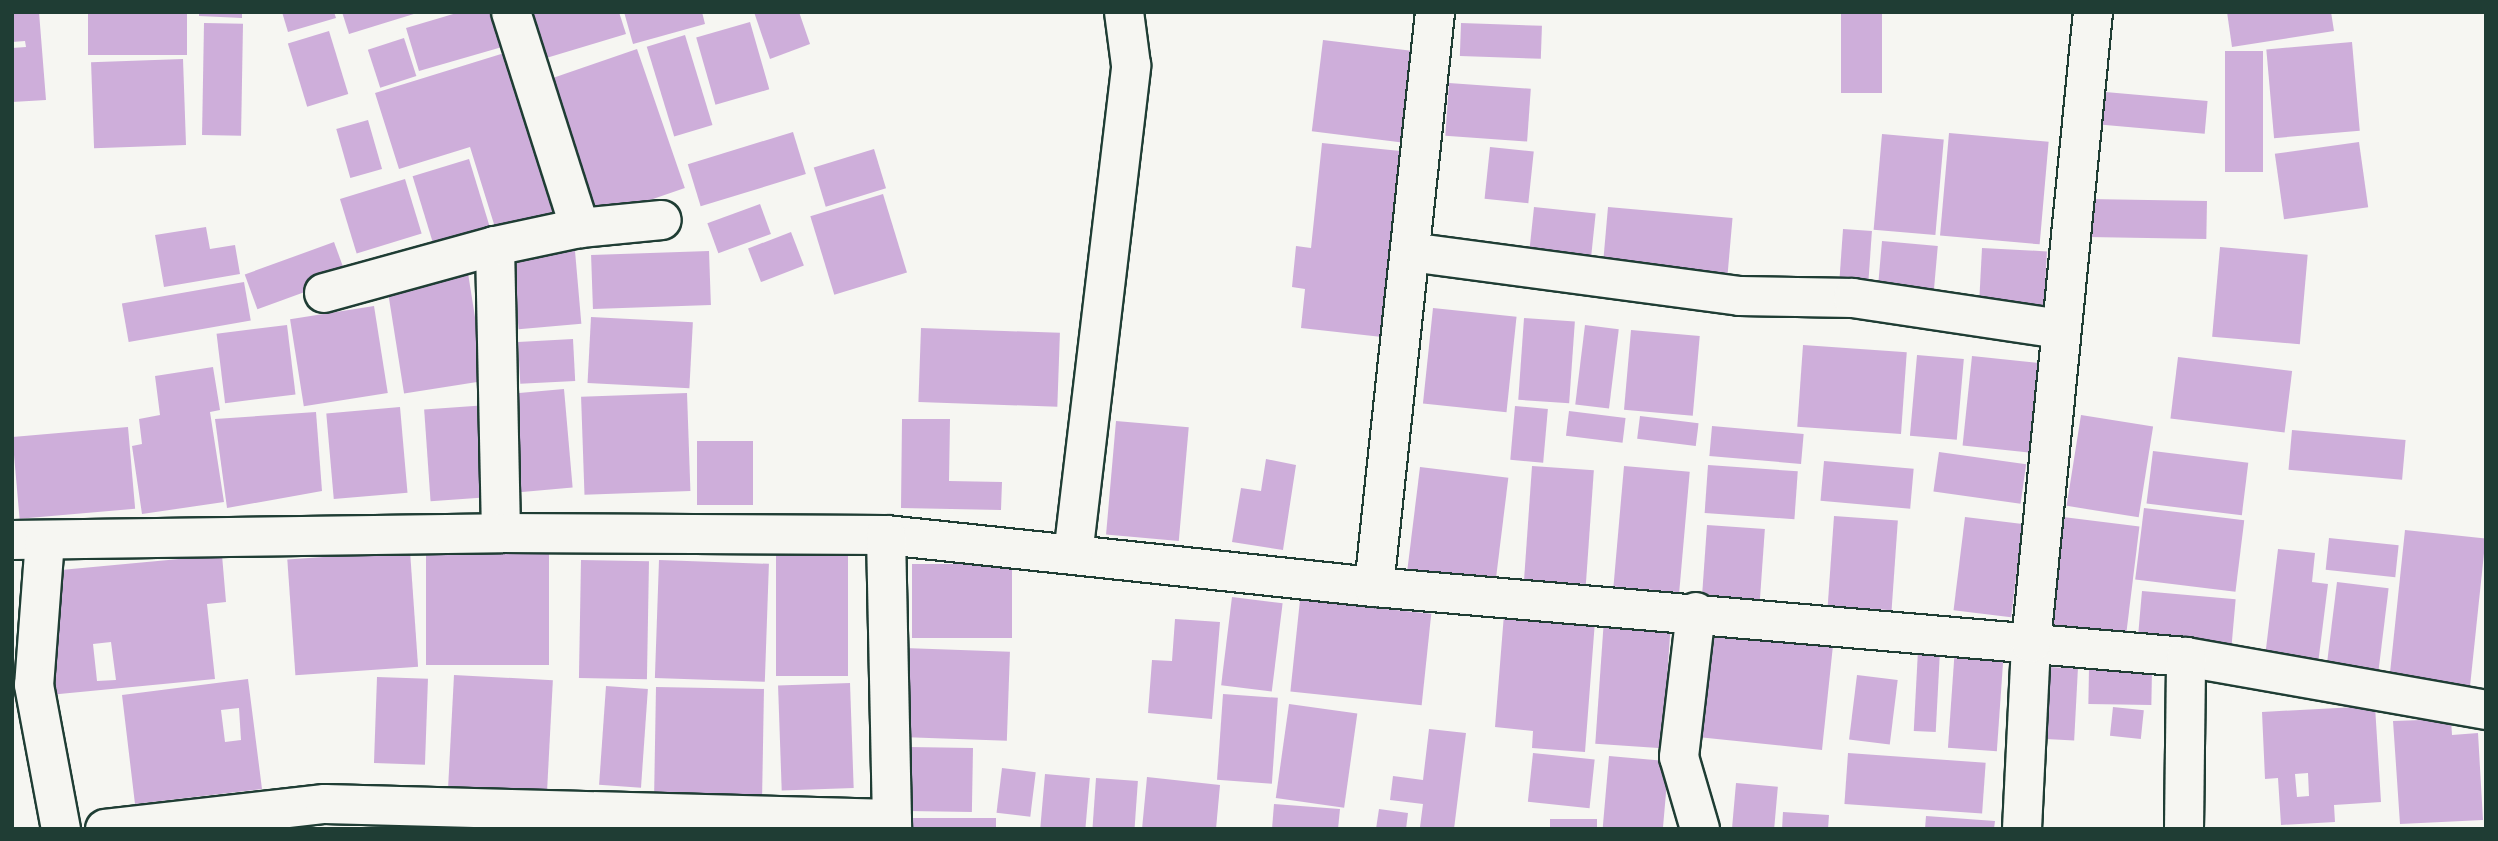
<!DOCTYPE html>
<html>
<head>
<meta charset="utf-8">
<style>
  body { margin:0 }
  #map { position:relative; width:2498px; height:841px; overflow:hidden; background:#f6f6f2; font-family:"Shantell Sans",sans-serif }
  div>[style] { position:absolute }
  .building>* { inset:0; background:#ceaeda; transform-origin:0 0 }
  .roads { filter:drop-shadow(2px 0 #1f3d34) drop-shadow(-2px 0 #1f3d34) drop-shadow(0 2px #1f3d34) drop-shadow(0 -2px #1f3d34) }
  .street>* { height:38px; margin:-19px; padding:0 19px; transform-origin:19px; border-radius:19px; background:#f6f6f2 }
  span { translate:-50% -50%; white-space:nowrap; text-align:center; line-height:1.15; -webkit-text-stroke:7px #f6f6f2; paint-order:stroke }
  .frame { position:absolute; inset:0; border:14px solid #1f3d34; pointer-events:none }
</style>
</head>
<body>
<div id="map">
  <div class="building">
    <i style="clip-path:polygon(12px 12px,39px 12px,46px 100px,12px 102px,12px 48px,26px 47px,25px 41px,12px 42px)"></i>
    <i style="left:88px;top:12px;width:99px;height:43px"></i>
    <i style="clip-path:polygon(199px 12px,242px 12px,242px 18px,199px 16px)"></i>
    <i style="clip-path:polygon(282px 12px,334px 12px,336px 18px,288px 32px)"></i>
    <i style="clip-path:polygon(342px 12px,417px 12px,417px 13px,349px 34px)"></i>
    <i style="clip-path:polygon(460px 12px,499px 12px,509px 45px,419px 71px,406px 28px)"></i>
    <i style="clip-path:polygon(518px 12px,619px 12px,626px 34px,533px 62px)"></i>
    <i style="clip-path:polygon(624px 12px,702px 12px,705px 24px,633px 44px)"></i>
    <i style="clip-path:polygon(754px 12px,799px 12px,810px 44px,770px 59px)"></i>
    <i style="left:1841px;top:12px;width:41px;height:81px"></i>
    <i style="clip-path:polygon(2227px 12px,2331px 12px,2334px 31px,2232px 47px)"></i>
    <i style="left:750px;top:22px;width:70px;height:56px;rotate:74deg"></i>
    <i style="left:204px;top:23px;width:39px;height:112px;rotate:1deg"></i>
    <i style="left:1461px;top:23px;width:81px;height:33px;rotate:2deg"></i>
    <i style="left:329px;top:31px;width:66px;height:43px;rotate:73deg"></i>
    <i style="left:685px;top:35px;width:94px;height:40px;rotate:73deg"></i>
    <i style="left:404px;top:38px;width:40px;height:38px;rotate:72deg"></i>
    <i style="left:1323px;top:40px;width:95px;height:92px;rotate:7deg"></i>
    <i style="left:2352px;top:42px;width:89px;height:86px;rotate:85deg"></i>
    <i style="left:637px;top:49px;width:147px;height:96px;rotate:71deg"></i>
    <i style="clip-path:polygon(514px 50px,566px 216px,498px 237px,470px 147px,399px 169px,375px 93px)"></i>
    <i style="left:2263px;top:51px;width:121px;height:38px;rotate:90deg"></i>
    <i style="left:183px;top:59px;width:86px;height:92px;rotate:88deg"></i>
    <i style="left:1449px;top:83px;width:82px;height:53px;rotate:4deg"></i>
    <i style="left:2094px;top:91px;width:114px;height:33px;rotate:5deg"></i>
    <i style="left:368px;top:120px;width:51px;height:33px;rotate:74deg"></i>
    <i style="left:793px;top:132px;width:44px;height:110px;rotate:73deg"></i>
    <i style="left:1949px;top:133px;width:100px;height:103px;rotate:5deg"></i>
    <i style="left:1882px;top:134px;width:62px;height:96px;rotate:5deg"></i>
    <i style="left:2359px;top:142px;width:66px;height:85px;rotate:82deg"></i>
    <i style="clip-path:polygon(1322px 143px,1410px 152px,1391px 338px,1301px 328px,1305px 289px,1292px 287px,1296px 246px,1311px 248px)"></i>
    <i style="left:1490px;top:147px;width:44px;height:52px;rotate:6deg"></i>
    <i style="left:874px;top:149px;width:41px;height:63px;rotate:73deg"></i>
    <i style="left:469px;top:159px;width:84px;height:59px;rotate:73deg"></i>
    <i style="left:405px;top:179px;width:57px;height:68px;rotate:73deg"></i>
    <i style="left:883px;top:194px;width:82px;height:76px;rotate:73deg"></i>
    <i style="left:2089px;top:199px;width:118px;height:38px;rotate:1deg"></i>
    <i style="left:760px;top:204px;width:32px;height:56px;rotate:70deg"></i>
    <i style="left:1534px;top:207px;width:62px;height:61px;rotate:6deg"></i>
    <i style="left:1608px;top:207px;width:125px;height:86px;rotate:5deg"></i>
    <i style="clip-path:polygon(206px 227px,210px 249px,235px 245px,240px 274px,164px 287px,155px 235px)"></i>
    <i style="left:1843px;top:229px;width:29px;height:88px;rotate:4deg"></i>
    <i style="left:791px;top:232px;width:36px;height:46px;rotate:69deg"></i>
    <i style="left:1882px;top:241px;width:56px;height:69px;rotate:5deg"></i>
    <i style="left:334px;top:242px;width:37px;height:95px;rotate:70deg"></i>
    <i style="left:2220px;top:247px;width:88px;height:90px;rotate:5deg"></i>
    <i style="left:1982px;top:248px;width:65px;height:68px;rotate:3deg"></i>
    <i style="left:575px;top:251px;width:73px;height:63px;rotate:85deg"></i>
    <i style="left:709px;top:251px;width:54px;height:118px;rotate:88deg"></i>
    <i style="left:468px;top:273px;width:109px;height:82px;rotate:81deg"></i>
    <i style="left:244px;top:282px;width:39px;height:124px;rotate:80deg"></i>
    <i style="left:374px;top:306px;width:88px;height:85px;rotate:81deg"></i>
    <i style="left:1433px;top:308px;width:84px;height:96px;rotate:6deg"></i>
    <i style="left:591px;top:317px;width:102px;height:66px;rotate:3deg"></i>
    <i style="left:1524px;top:318px;width:51px;height:82px;rotate:4deg"></i>
    <i style="left:287px;top:325px;width:70px;height:71px;rotate:83deg"></i>
    <i style="left:1585px;top:325px;width:34px;height:80px;rotate:7deg"></i>
    <i style="left:921px;top:328px;width:139px;height:74px;rotate:2deg"></i>
    <i style="left:1631px;top:330px;width:69px;height:80px;rotate:5deg"></i>
    <i style="left:573px;top:339px;width:42px;height:55px;rotate:87deg"></i>
    <i style="left:1803px;top:345px;width:104px;height:82px;rotate:4deg"></i>
    <i style="left:1917px;top:355px;width:47px;height:81px;rotate:5deg"></i>
    <i style="left:1972px;top:356px;width:69px;height:90px;rotate:6deg"></i>
    <i style="left:2178px;top:357px;width:115px;height:62px;rotate:7deg"></i>
    <i style="clip-path:polygon(213px 367px,220px 410px,210px 412px,224px 502px,142px 514px,132px 446px,142px 444px,139px 419px,160px 415px,155px 376px)"></i>
    <i style="left:564px;top:389px;width:99px;height:62px;rotate:85deg"></i>
    <i style="left:687px;top:393px;width:98px;height:106px;rotate:88deg"></i>
    <i style="left:488px;top:405px;width:92px;height:64px;rotate:86deg"></i>
    <i style="left:1515px;top:406px;width:33px;height:54px;rotate:5deg"></i>
    <i style="left:400px;top:407px;width:86px;height:74px;rotate:85deg"></i>
    <i style="left:1569px;top:411px;width:57px;height:25px;rotate:7deg"></i>
    <i style="clip-path:polygon(316px 412px,322px 491px,227px 508px,215px 419px)"></i>
    <i style="left:2081px;top:415px;width:73px;height:92px;rotate:9deg"></i>
    <i style="left:1640px;top:416px;width:59px;height:23px;rotate:7deg"></i>
    <i style="clip-path:polygon(902px 419px,950px 419px,949px 481px,1002px 482px,1001px 510px,901px 508px)"></i>
    <i style="left:1116px;top:421px;width:73px;height:114px;rotate:5deg"></i>
    <i style="left:1712px;top:426px;width:92px;height:30px;rotate:5deg"></i>
    <i style="left:128px;top:427px;width:82px;height:116px;rotate:85deg"></i>
    <i style="left:2292px;top:430px;width:114px;height:40px;rotate:5deg"></i>
    <i style="left:697px;top:441px;width:56px;height:64px"></i>
    <i style="left:2153px;top:451px;width:96px;height:53px;rotate:7deg"></i>
    <i style="left:1939px;top:452px;width:88px;height:40px;rotate:8deg"></i>
    <i style="clip-path:polygon(1266px 459px,1296px 465px,1283px 550px,1232px 542px,1241px 488px,1261px 491px)"></i>
    <i style="left:1824px;top:461px;width:90px;height:40px;rotate:5deg"></i>
    <i style="left:1708px;top:465px;width:90px;height:48px;rotate:4deg"></i>
    <i style="left:1532px;top:466px;width:62px;height:114px;rotate:4deg"></i>
    <i style="left:1624px;top:466px;width:66px;height:121px;rotate:5deg"></i>
    <i style="left:1420px;top:467px;width:89px;height:108px;rotate:7deg"></i>
    <i style="left:2144px;top:508px;width:101px;height:72px;rotate:7deg"></i>
    <i style="left:1834px;top:516px;width:64px;height:90px;rotate:4deg"></i>
    <i style="left:1965px;top:517px;width:58px;height:94px;rotate:7deg"></i>
    <i style="left:2063px;top:517px;width:77px;height:112px;rotate:7deg"></i>
    <i style="left:1707px;top:525px;width:58px;height:79px;rotate:4deg"></i>
    <i style="left:2405px;top:530px;width:81px;height:149px;rotate:6deg"></i>
    <i style="left:2329px;top:538px;width:70px;height:32px;rotate:6deg"></i>
    <i style="left:426px;top:549px;width:123px;height:116px"></i>
    <i style="clip-path:polygon(2278px 549px,2315px 553px,2312px 582px,2328px 584px,2318px 664px,2265px 657px)"></i>
    <i style="left:410px;top:551px;width:116px;height:123px;rotate:86deg"></i>
    <i style="left:776px;top:553px;width:72px;height:123px"></i>
    <i style="clip-path:polygon(evenodd,222px 555px,226px 602px,207px 604px,215px 679px,49px 695px,50px 571px,222px 555px,111px 642px,116px 680px,97px 681px,93px 644px,111px 642px)"></i>
    <i style="left:581px;top:560px;width:68px;height:118px;rotate:1deg"></i>
    <i style="left:659px;top:560px;width:110px;height:118px;rotate:2deg"></i>
    <i style="left:912px;top:564px;width:100px;height:74px"></i>
    <i style="left:2337px;top:582px;width:52px;height:91px;rotate:7deg"></i>
    <i style="left:2142px;top:591px;width:94px;height:47px;rotate:5deg"></i>
    <i style="left:1232px;top:597px;width:51px;height:89px;rotate:7deg"></i>
    <i style="left:1300px;top:600px;width:132px;height:92px;rotate:6deg"></i>
    <i style="clip-path:polygon(1504px 614px,1595px 621px,1585px 752px,1532px 748px,1533px 731px,1495px 727px)"></i>
    <i style="clip-path:polygon(1175px 619px,1220px 622px,1212px 719px,1148px 713px,1152px 660px,1172px 661px)"></i>
    <i style="left:1604px;top:619px;width:67px;height:125px;rotate:4deg"></i>
    <i style="left:1704px;top:629px;width:130px;height:108px;rotate:6deg"></i>
    <i style="left:1955px;top:647px;width:49px;height:101px;rotate:4deg"></i>
    <i style="left:904px;top:648px;width:106px;height:89px;rotate:2deg"></i>
    <i style="left:1918px;top:650px;width:22px;height:81px;rotate:3deg"></i>
    <i style="left:2028px;top:666px;width:50px;height:72px;rotate:3deg"></i>
    <i style="left:2089px;top:668px;width:63px;height:36px;rotate:1deg"></i>
    <i style="left:454px;top:675px;width:99px;height:115px;rotate:3deg"></i>
    <i style="left:1857px;top:675px;width:41px;height:65px;rotate:7deg"></i>
    <i style="left:377px;top:677px;width:51px;height:86px;rotate:2deg"></i>
    <i style="clip-path:polygon(evenodd,248px 679px,262px 789px,135px 804px,122px 695px,248px 679px,239px 708px,241px 740px,225px 742px,221px 710px,239px 708px)"></i>
    <i style="left:850px;top:683px;width:105px;height:72px;rotate:88deg"></i>
    <i style="left:606px;top:686px;width:42px;height:99px;rotate:4deg"></i>
    <i style="left:656px;top:687px;width:108px;height:109px;rotate:1deg"></i>
    <i style="left:1223px;top:694px;width:55px;height:86px;rotate:4deg"></i>
    <i style="left:1289px;top:704px;width:69px;height:95px;rotate:8deg"></i>
    <i style="clip-path:polygon(evenodd,2375px 706px,2381px 802px,2334px 805px,2335px 822px,2281px 825px,2278px 778px,2265px 779px,2262px 712px,2375px 706px,2308px 773px,2309px 796px,2297px 797px,2295px 774px,2308px 773px)"></i>
    <i style="left:2113px;top:707px;width:31px;height:29px;rotate:6deg"></i>
    <i style="clip-path:polygon(2451px 719px,2452px 735px,2478px 733px,2483px 820px,2400px 824px,2393px 721px)"></i>
    <i style="clip-path:polygon(1429px 729px,1466px 733px,1454px 829px,1420px 827px,1423px 804px,1390px 800px,1393px 776px,1423px 780px)"></i>
    <i style="left:909px;top:747px;width:64px;height:64px;rotate:1deg"></i>
    <i style="left:1533px;top:753px;width:62px;height:49px;rotate:6deg"></i>
    <i style="left:1848px;top:753px;width:138px;height:51px;rotate:4deg"></i>
    <i style="left:1609px;top:756px;width:60px;height:73px;rotate:5deg"></i>
    <i style="left:1002px;top:768px;width:34px;height:45px;rotate:7deg"></i>
    <i style="left:1045px;top:774px;width:45px;height:55px;rotate:5deg"></i>
    <i style="clip-path:polygon(1147px 777px,1220px 785px,1216px 829px,1142px 829px)"></i>
    <i style="left:1096px;top:778px;width:42px;height:51px;rotate:4deg"></i>
    <i style="left:1736px;top:783px;width:42px;height:46px;rotate:5deg"></i>
    <i style="clip-path:polygon(1274px 804px,1340px 809px,1338px 829px,1272px 829px)"></i>
    <i style="clip-path:polygon(1379px 809px,1408px 813px,1406px 829px,1376px 829px)"></i>
    <i style="clip-path:polygon(1783px 812px,1829px 815px,1828px 829px,1782px 829px)"></i>
    <i style="clip-path:polygon(1926px 816px,1995px 821px,1994px 829px,1925px 829px)"></i>
    <i style="left:996px;top:818px;width:11px;height:94px;rotate:90deg"></i>
    <i style="left:1597px;top:819px;width:10px;height:47px;rotate:90deg"></i>
  </div>
  <div class="roads">
    <div class="street">
      <i style="left:511px;top:12px;width:227px;rotate:72.3deg"></i>
      <i style="left:495px;top:246px;width:287px;rotate:88.8deg"></i>
      <i style="left:1410px;top:252px;width:333px;rotate:7.6deg"></i>
      <i style="left:1740px;top:296px;width:113px;rotate:1deg"></i>
      <i style="left:1853px;top:298px;width:210px;rotate:8.5deg"></i>
      <i style="left:324px;top:293px;width:177px;rotate:-15.4deg"></i>
      <i style="left:495px;top:246px;width:87px;rotate:-12deg"></i>
      <i style="left:580px;top:228px;width:82px;rotate:-5.6deg"></i>
      <i style="left:886px;top:535px;width:491px;rotate:6.1deg"></i>
      <i style="left:1374px;top:587px;width:815px;rotate:4.93deg"></i>
      <i style="left:2186px;top:657px;width:305px;rotate:10deg"></i>
      <i style="left:12px;top:540px;width:489px;rotate:-0.8deg"></i>
      <i style="left:501px;top:533px;width:385px;rotate:0.3deg"></i>
      <i style="left:886px;top:535px;width:294px;rotate:88.8deg"></i>
      <i style="left:45px;top:540px;width:145px;rotate:94.3deg"></i>
      <i style="left:34px;top:685px;width:147px;rotate:79.4deg"></i>
      <i style="left:1073px;top:555px;width:493px;rotate:-83.2deg"></i>
      <i style="left:1131px;top:65px;width:53px;rotate:-97.5deg"></i>
      <i style="left:1374px;top:587px;width:578px;rotate:-83.94deg"></i>
      <i style="left:1696px;top:612px;width:146px;rotate:96.7deg"></i>
      <i style="left:1679px;top:757px;width:75px;rotate:73.7deg"></i>
      <i style="left:105px;top:829px;width:221px;rotate:-6.5deg"></i>
      <i style="left:325px;top:804px;width:567px;rotate:1.52deg"></i>
      <i style="left:2022px;top:829px;width:186px;rotate:-87.2deg"></i>
      <i style="left:2031px;top:643px;width:634px;rotate:-84.39deg"></i>
      <i style="left:2184px;top:829px;width:172px;rotate:-89.3deg"></i>
    </div>
  </div>
  <div class="frame"></div>
</div>
</body>
</html>
